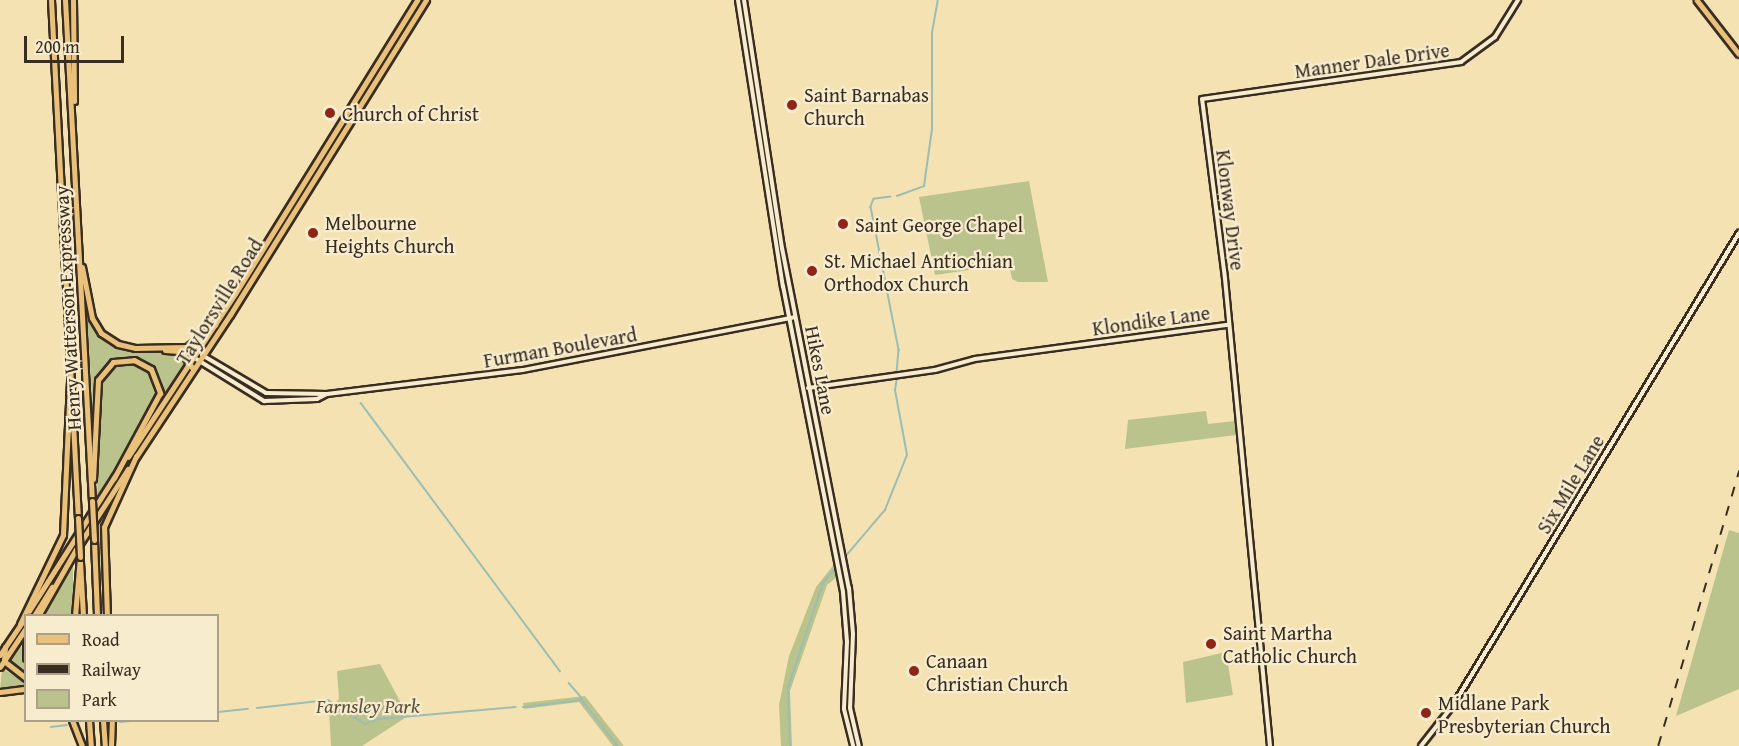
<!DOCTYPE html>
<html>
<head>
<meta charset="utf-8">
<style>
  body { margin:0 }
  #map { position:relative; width:1739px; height:746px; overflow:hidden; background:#f4e2b3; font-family:"Gentium Book Plus",serif }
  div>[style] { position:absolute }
  .green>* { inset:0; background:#bbc38c }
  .stream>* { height:1.5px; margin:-0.75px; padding:0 0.75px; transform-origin:0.75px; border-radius:0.75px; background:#9cbdb1 }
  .roads { filter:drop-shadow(2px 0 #392d21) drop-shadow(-2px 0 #392d21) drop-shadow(0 2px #392d21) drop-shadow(0 -2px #392d21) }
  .secondary>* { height:4px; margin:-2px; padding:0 2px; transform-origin:2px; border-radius:2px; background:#f8ecce }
  .primary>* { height:4.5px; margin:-2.25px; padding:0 2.25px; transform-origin:2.25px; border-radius:2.25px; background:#eac17a }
  .highway>* { height:5px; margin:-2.5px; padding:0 2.5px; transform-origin:2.5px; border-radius:2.5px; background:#eac17a }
  .rail>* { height:1.5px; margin-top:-0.75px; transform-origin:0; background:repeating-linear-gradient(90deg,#392d21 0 10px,transparent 0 20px) }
  .bridges { filter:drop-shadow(2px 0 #392d21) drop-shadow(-2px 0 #392d21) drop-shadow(0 2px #392d21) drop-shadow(0 -2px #392d21) }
  .highway-bridge>* { height:5px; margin:-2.5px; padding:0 2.5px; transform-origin:2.5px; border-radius:2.5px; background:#eac17a }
  .dots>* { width:16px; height:16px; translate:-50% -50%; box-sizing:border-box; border:3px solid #f8ecce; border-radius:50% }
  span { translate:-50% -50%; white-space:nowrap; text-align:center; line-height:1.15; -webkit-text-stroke:4.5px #f8ecce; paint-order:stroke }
  .street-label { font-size:20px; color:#392d21 }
  .poi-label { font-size:20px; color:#392d21 }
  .left { translate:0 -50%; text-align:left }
  .park-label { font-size:20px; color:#5a523c; font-style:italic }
  .legend { position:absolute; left:24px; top:614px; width:195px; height:108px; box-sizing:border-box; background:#f8ecce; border:2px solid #aca089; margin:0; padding:8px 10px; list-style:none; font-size:18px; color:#392d21 }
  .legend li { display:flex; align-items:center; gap:12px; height:30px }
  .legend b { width:30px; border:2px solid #aca089 }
  .scale { position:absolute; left:24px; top:36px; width:100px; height:27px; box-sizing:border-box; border:3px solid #392d21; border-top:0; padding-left:8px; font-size:18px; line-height:21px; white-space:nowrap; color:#392d21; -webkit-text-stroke:4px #f8ecce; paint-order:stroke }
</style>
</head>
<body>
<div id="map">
  <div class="green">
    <i style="clip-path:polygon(1029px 181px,1048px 282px,1018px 282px,1012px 279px,1009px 264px,935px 275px,919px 197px)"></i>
    <i style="clip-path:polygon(87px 316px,97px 334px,116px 347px,179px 354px,188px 359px,161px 401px,161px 383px,152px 367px,137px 358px,121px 358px,108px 363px,97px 377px,93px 412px)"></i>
    <i style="clip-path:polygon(119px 362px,133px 362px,149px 371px,157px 392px,152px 408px,97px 497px,100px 379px)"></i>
    <i style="clip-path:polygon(1206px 411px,1208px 424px,1235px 421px,1236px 435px,1125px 449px,1128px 420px)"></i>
    <i style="clip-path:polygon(107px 508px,101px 535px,103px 615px,98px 521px)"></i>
    <i style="clip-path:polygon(1729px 530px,1739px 533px,1739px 689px,1676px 716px)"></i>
    <i style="clip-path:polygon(73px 561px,73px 615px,40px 615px)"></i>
    <i style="clip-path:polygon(835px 563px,838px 576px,827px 585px,790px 691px,792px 746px,781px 746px,779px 705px,789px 656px,816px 587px)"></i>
    <i style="clip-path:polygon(20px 641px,25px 662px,25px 676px,7px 662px)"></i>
    <i style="clip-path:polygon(1226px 652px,1233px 695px,1186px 703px,1183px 662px)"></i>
    <i style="clip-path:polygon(380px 664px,408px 716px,362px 746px,331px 746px,329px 710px,339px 699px,337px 671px)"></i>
    <i style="clip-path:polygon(2px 668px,25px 683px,25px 687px,0 690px)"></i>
    <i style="clip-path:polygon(585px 696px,624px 746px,613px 746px,579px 702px,524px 709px,523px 703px)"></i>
  </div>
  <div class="stream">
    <i style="left:897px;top:196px;width:29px;rotate:-20deg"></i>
    <i style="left:924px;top:186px;width:58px;rotate:-82deg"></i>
    <i style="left:932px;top:129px;width:96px;rotate:-90deg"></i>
    <i style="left:932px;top:33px;width:34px;rotate:-80deg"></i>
    <i style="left:891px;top:197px;width:17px;rotate:173deg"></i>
    <i style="left:874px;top:199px;width:9px;rotate:111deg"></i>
    <i style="left:871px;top:207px;width:146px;rotate:78.9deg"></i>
    <i style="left:899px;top:350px;width:23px;rotate:95deg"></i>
    <i style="left:361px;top:403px;width:334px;rotate:53.4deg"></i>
    <i style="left:569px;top:683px;width:20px;rotate:49deg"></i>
    <i style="left:523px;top:707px;width:59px;rotate:-6.8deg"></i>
    <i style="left:582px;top:700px;width:58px;rotate:52deg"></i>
    <i style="left:257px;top:708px;width:71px;rotate:-6.4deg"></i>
    <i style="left:328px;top:700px;width:44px;rotate:33deg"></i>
    <i style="left:365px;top:724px;width:15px;rotate:-20deg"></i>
    <i style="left:379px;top:719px;width:137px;rotate:-5deg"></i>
    <i style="left:218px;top:712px;width:30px;rotate:-6deg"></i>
    <i style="left:120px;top:722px;width:22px;rotate:-5deg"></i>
    <i style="left:51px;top:727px;width:16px;rotate:-7deg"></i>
    <i style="left:790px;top:746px;width:58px;rotate:-92deg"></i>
    <i style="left:788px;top:688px;width:111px;rotate:-71.6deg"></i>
    <i style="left:823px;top:583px;width:96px;rotate:-49.7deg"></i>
    <i style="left:885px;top:510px;width:59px;rotate:-68.2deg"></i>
    <i style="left:907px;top:455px;width:66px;rotate:-100.5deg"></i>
    <i style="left:895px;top:390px;width:12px;rotate:-81deg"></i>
  </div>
  <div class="roads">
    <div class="secondary">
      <i style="left:738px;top:0;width:290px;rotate:81.1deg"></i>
      <i style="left:783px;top:286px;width:312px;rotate:78.9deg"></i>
      <i style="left:843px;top:592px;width:50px;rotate:85.4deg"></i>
      <i style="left:847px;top:642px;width:67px;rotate:92.6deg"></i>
      <i style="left:844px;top:709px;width:38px;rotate:76deg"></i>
      <i style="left:744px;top:0;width:251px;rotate:81.3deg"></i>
      <i style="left:782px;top:248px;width:347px;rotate:78.9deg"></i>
      <i style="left:849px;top:588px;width:46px;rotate:85deg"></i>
      <i style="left:853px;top:634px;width:74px;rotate:92.3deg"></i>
      <i style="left:850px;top:708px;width:39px;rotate:77deg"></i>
      <i style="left:202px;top:355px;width:74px;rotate:30.7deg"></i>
      <i style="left:266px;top:393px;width:61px;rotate:0.9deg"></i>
      <i style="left:327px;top:394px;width:197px;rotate:-7deg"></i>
      <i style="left:523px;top:370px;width:277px;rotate:-11deg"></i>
      <i style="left:193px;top:357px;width:84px;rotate:31.8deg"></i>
      <i style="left:264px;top:401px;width:53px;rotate:-2.2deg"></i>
      <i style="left:317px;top:399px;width:11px;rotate:-27deg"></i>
      <i style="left:808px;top:388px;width:128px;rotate:-8.1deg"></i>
      <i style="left:935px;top:370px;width:41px;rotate:-15.4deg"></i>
      <i style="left:975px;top:359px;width:255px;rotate:-7.7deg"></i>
      <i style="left:1270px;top:746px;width:470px;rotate:-95.5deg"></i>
      <i style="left:1225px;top:278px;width:180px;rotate:-97.3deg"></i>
      <i style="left:1202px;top:99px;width:262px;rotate:-8.1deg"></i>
      <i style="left:1461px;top:62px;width:42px;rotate:-36.3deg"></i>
      <i style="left:1495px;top:37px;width:44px;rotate:-58.1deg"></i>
      <i style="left:1421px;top:746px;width:53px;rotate:-51.8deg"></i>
      <i style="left:1454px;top:704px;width:551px;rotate:-58.82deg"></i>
    </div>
    <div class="primary">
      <i style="left:1697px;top:0;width:68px;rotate:52.1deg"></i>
      <i style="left:128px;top:457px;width:195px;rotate:-56.7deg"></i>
      <i style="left:235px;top:294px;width:346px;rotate:-58.2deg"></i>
      <i style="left:136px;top:457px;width:170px;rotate:-56.5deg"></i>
      <i style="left:230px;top:315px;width:371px;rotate:-58.1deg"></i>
      <i style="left:79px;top:545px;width:90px;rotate:-57.2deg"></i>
      <i style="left:29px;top:611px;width:160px;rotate:-57.5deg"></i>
      <i style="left:34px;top:616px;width:34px;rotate:-58deg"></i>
      <i style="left:0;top:655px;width:40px;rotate:-56deg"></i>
      <i style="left:0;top:667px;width:47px;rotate:-56.3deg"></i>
    </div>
    <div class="highway">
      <i style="left:51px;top:0;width:519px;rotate:87.02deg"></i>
      <i style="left:65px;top:0;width:502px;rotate:86.92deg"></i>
      <i style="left:73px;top:0;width:101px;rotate:89.4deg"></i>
      <i style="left:82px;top:267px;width:52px;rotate:78.9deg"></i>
      <i style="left:92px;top:318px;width:17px;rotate:59deg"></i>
      <i style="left:101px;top:333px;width:20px;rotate:33deg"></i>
      <i style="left:118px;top:344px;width:17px;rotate:13deg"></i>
      <i style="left:135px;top:348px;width:52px;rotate:-1.1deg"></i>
      <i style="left:187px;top:347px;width:36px;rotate:-38deg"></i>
      <i style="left:165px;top:350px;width:32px;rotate:4deg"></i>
      <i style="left:182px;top:352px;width:20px;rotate:57deg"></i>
      <i style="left:93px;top:479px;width:99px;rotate:-87.1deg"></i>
      <i style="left:98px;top:380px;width:23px;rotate:-50deg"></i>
      <i style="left:113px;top:362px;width:21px;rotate:-5deg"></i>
      <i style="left:134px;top:360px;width:19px;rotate:28deg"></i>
      <i style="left:151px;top:369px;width:26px;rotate:69deg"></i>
      <i style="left:160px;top:393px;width:97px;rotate:118.4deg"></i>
      <i style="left:94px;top:540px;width:76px;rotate:87.7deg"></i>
      <i style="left:80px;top:562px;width:54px;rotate:86.8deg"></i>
      <i style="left:38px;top:616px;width:77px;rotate:-60.4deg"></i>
      <i style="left:75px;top:616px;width:59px;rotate:-85.2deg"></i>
      <i style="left:107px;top:616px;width:89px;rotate:-91.9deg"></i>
      <i style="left:104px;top:527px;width:78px;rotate:-65.7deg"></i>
      <i style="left:20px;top:624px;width:99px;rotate:-64.2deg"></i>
      <i style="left:63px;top:535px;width:154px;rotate:-87.4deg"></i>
      <i style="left:26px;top:637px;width:21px;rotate:90deg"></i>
      <i style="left:5px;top:647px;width:14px;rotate:94deg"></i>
      <i style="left:4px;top:661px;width:28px;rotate:38deg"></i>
      <i style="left:0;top:692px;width:26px;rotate:-7deg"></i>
      <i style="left:72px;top:720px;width:28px;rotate:69deg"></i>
      <i style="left:89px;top:720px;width:26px;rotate:86deg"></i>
      <i style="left:103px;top:720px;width:26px;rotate:86deg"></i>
      <i style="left:111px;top:746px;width:26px;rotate:-88deg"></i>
    </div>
  </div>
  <div class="rail">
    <i style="left:1658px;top:746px;width:287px;rotate:-73.6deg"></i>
  </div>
  <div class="bridges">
    <div class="highway-bridge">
      <i style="left:92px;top:501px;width:39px;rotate:87deg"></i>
      <i style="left:78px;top:518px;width:39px;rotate:87deg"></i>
    </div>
  </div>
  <div class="dots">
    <i style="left:792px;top:105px;background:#8f2418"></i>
    <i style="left:330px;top:113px;background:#8f2418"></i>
    <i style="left:843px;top:224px;background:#8f2418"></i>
    <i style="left:313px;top:233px;background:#8f2418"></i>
    <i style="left:812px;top:271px;background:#8f2418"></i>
    <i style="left:1211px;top:644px;background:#8f2418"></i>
    <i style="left:914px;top:671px;background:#8f2418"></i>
    <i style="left:1426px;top:713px;background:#8f2418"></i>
  </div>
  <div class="street-label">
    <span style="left:1372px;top:60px;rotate:-8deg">Manner Dale Drive</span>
    <span style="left:1231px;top:210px;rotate:83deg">Klonway Drive</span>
    <span style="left:219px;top:301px;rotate:-58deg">Taylorsville Road</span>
    <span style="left:67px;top:308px;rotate:-93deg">Henry Watterson Expressway</span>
    <span style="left:1151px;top:320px;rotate:-8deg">Klondike Lane</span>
    <span style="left:560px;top:347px;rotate:-10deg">Furman Boulevard</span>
    <span style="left:821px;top:370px;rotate:79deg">Hikes Lane</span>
    <span style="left:1570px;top:484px;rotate:-59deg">Six Mile Lane</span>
  </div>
  <div class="poi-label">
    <span class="left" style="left:804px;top:106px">Saint Barnabas<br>Church</span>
    <span class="left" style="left:342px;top:113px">Church of Christ</span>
    <span class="left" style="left:325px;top:234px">Melbourne<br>Heights Church</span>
    <span class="left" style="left:855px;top:224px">Saint George Chapel</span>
    <span class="left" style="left:824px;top:272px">St. Michael Antiochian<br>Orthodox Church</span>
    <span class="left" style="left:1223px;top:644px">Saint Martha<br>Catholic Church</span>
    <span class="left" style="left:926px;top:672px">Canaan<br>Christian Church</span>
    <span class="left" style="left:1438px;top:714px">Midlane Park<br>Presbyterian Church</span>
  </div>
  <div class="park-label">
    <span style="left:368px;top:705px">Farnsley Park</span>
  </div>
  <ul class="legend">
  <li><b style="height:8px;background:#eac17a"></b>Road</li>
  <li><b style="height:8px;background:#392d21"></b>Railway</li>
  <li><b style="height:16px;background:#bbc38c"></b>Park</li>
  </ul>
  <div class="scale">200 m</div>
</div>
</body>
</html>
